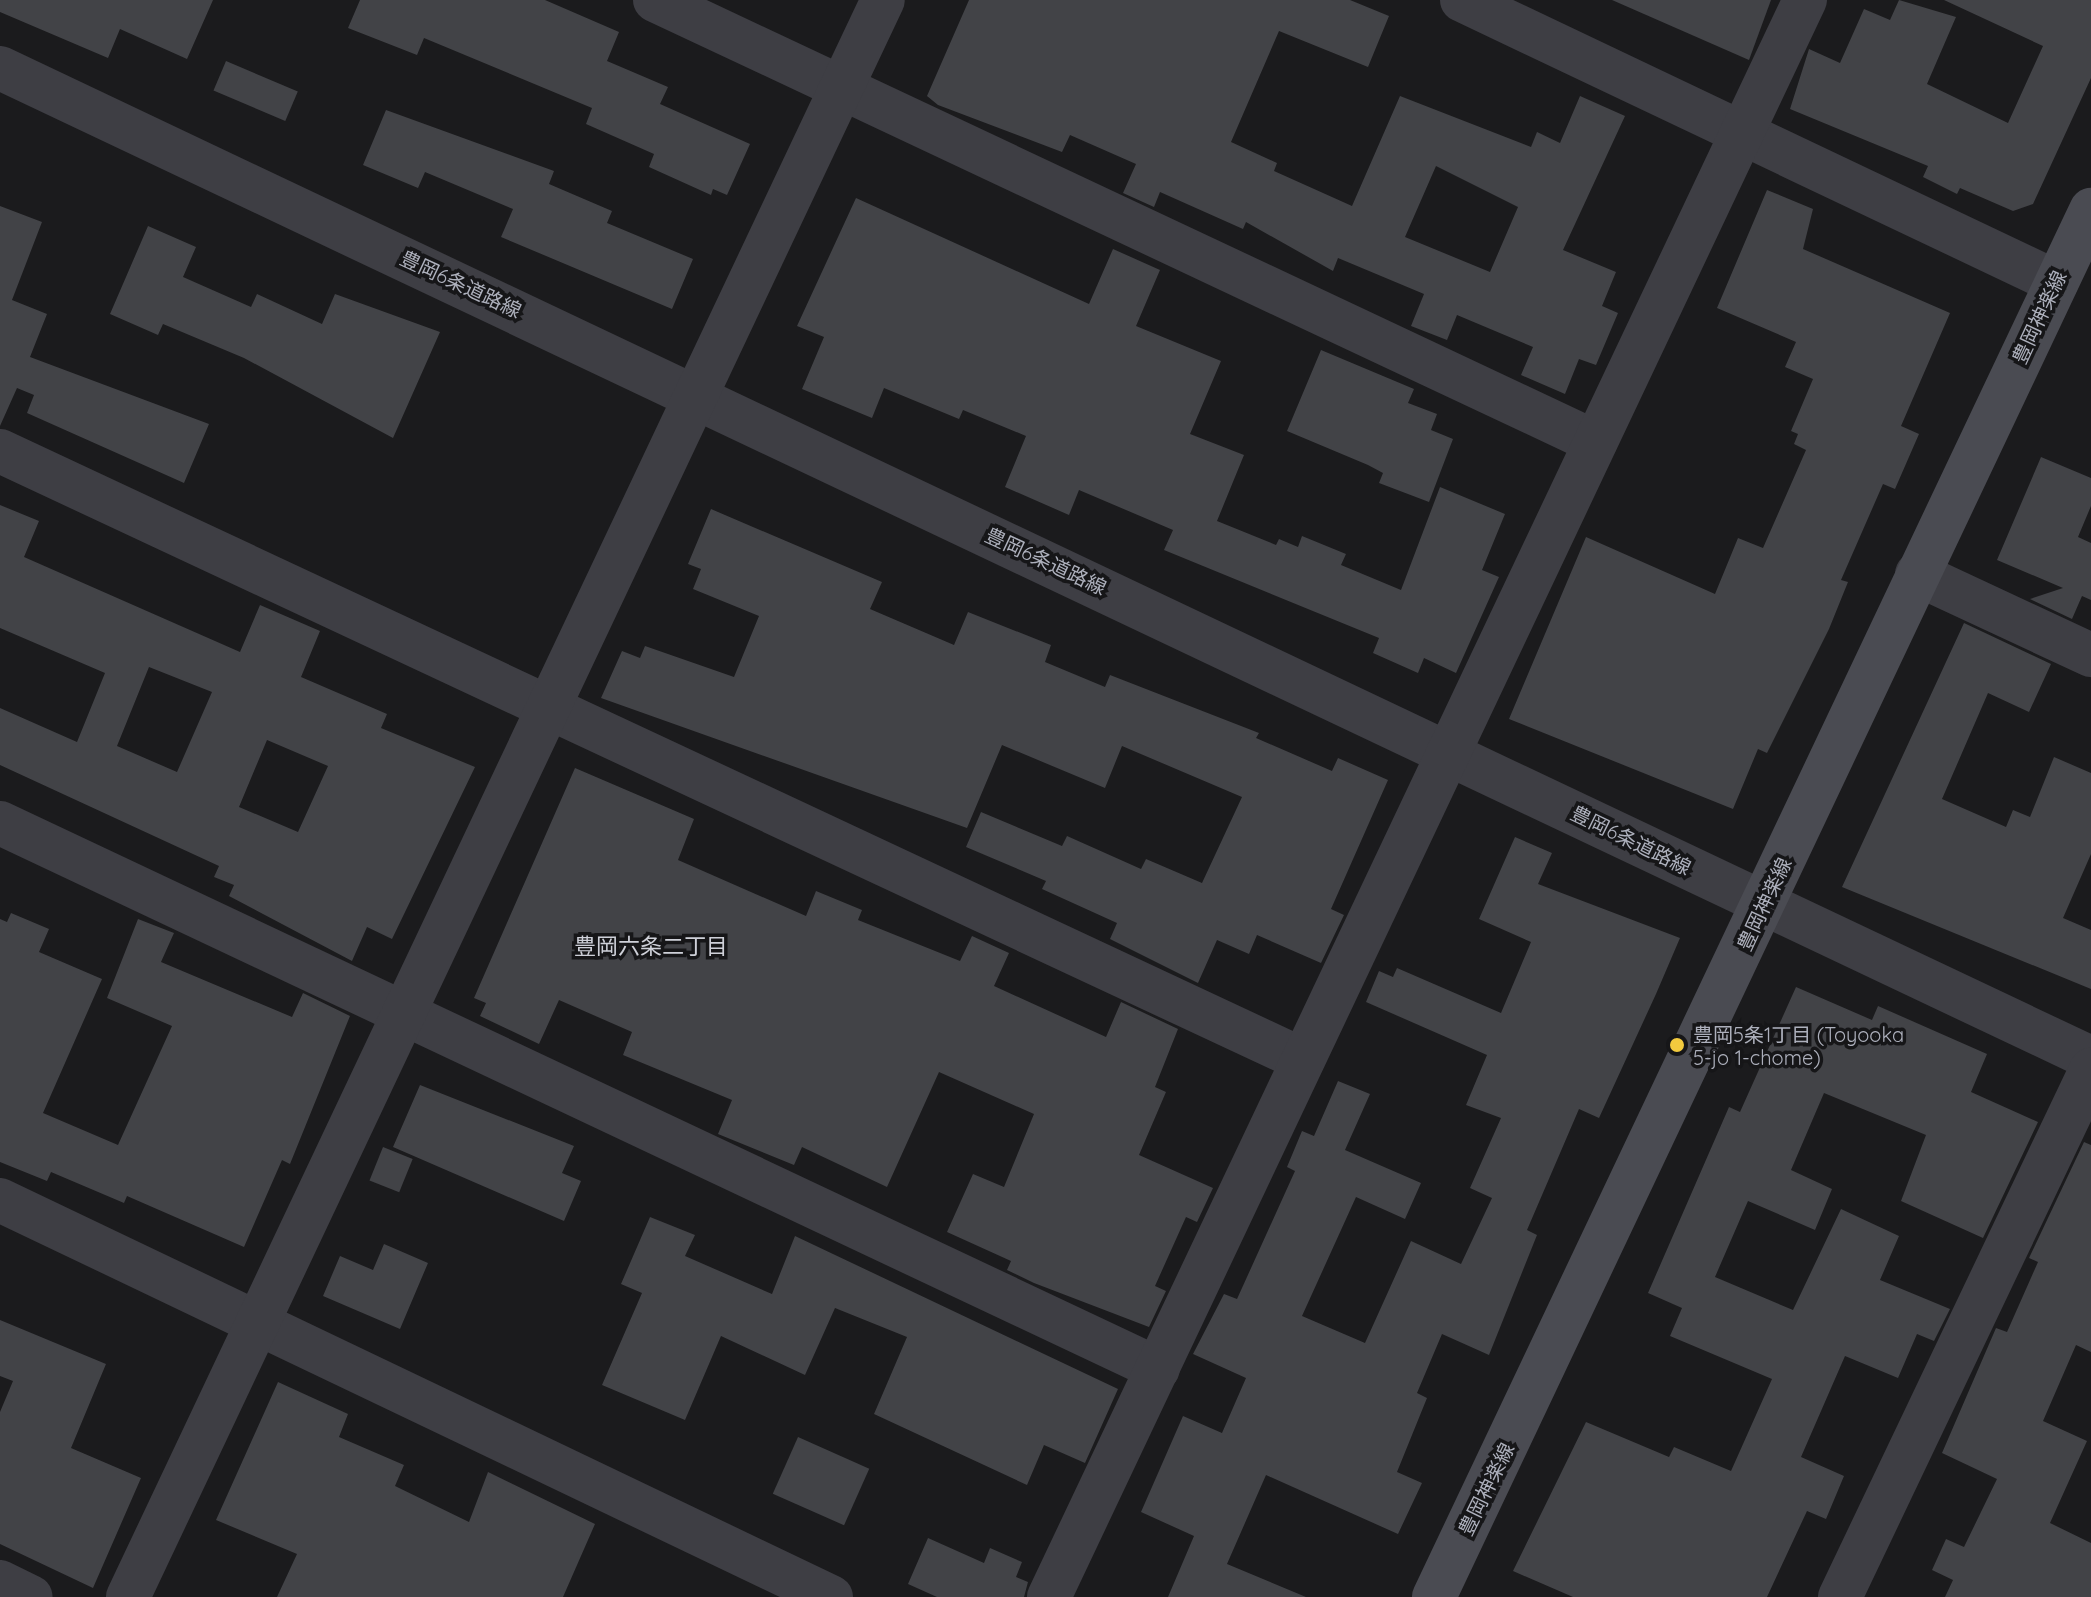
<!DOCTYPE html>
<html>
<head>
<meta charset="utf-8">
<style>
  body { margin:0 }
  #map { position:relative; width:2091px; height:1597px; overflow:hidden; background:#1b1b1d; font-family:Quicksand,"Noto Sans JP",sans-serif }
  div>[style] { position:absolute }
  .building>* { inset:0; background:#424347; transform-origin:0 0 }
  .street>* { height:44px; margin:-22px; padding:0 22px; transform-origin:22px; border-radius:22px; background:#3e3e44 }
  .secondary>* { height:44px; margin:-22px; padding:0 22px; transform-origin:22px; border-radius:22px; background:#4a4b52 }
  .dots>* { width:22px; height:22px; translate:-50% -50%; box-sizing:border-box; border:4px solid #161618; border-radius:50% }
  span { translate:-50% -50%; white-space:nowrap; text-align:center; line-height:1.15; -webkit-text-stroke:7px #161618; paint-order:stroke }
  .street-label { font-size:20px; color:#adb0bc }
  .poi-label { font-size:20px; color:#adb0bc }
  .left { translate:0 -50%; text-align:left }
  .neighbourhood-label { font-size:22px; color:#ced0d8 }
</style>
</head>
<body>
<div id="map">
  <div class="building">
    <i style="clip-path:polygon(0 0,213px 0,187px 59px,120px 29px,108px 58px,0 12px)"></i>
    <i style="clip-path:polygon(360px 0,545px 0,619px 32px,607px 61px,668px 87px,660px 104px,750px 144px,727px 195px,713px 189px,711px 195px,649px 167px,654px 154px,586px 124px,592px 108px,424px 38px,417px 55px,348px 28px)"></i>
    <i style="clip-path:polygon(evenodd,969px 0,1350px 0,1389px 16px,1368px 67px,1279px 31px,1231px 142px,1277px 163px,1274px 171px,1352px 206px,1400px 96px,1531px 147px,1537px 132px,1560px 143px,1580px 96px,1625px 116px,1563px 250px,1616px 272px,1602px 306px,1618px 313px,1596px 365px,1579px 359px,1565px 394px,1521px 375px,1533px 347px,1457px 315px,1447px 340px,1411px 326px,1424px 294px,1338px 258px,1333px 271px,1246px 222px,1243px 229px,1160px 192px,1154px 207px,1123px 193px,1136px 164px,1070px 135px,1062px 152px,938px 105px,927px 96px,969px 0,1436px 166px,1518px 207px,1490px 272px,1405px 237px,1436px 166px)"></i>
    <i style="clip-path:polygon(1612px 0,1771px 0,1749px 60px)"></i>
    <i style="clip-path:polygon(1899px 0,1956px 17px,1927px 84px,2008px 123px,2043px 46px,1944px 0,2091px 0,2091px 78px,2033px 204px,2013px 211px,1960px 188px,1957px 194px,1923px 177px,1928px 166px,1790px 109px,1809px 49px,1840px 63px,1864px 9px,1890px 20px)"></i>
    <i style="left:226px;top:61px;width:78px;height:32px;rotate:23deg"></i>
    <i style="clip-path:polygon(386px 110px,554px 171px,549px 184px,612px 211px,607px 223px,693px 259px,672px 309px,501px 237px,513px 209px,425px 172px,418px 188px,363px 165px)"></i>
    <i style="clip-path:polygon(1767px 190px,1813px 209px,1803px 249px,1950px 313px,1901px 426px,1919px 434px,1895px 489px,1883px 484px,1841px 580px,1848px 582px,1829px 629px,1767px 753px,1758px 749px,1733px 809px,1509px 719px,1586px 537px,1715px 594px,1738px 538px,1763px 548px,1806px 450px,1794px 444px,1798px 434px,1791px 431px,1813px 379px,1785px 367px,1796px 342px,1717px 308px)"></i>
    <i style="clip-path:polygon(856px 198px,1089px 304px,1113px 249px,1160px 270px,1136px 326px,1221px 361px,1190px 434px,1244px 455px,1217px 521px,1276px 545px,1279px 539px,1298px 547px,1302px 536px,1346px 554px,1341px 565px,1401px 590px,1440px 487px,1505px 514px,1482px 570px,1499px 577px,1456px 673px,1424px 658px,1418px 673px,1373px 653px,1379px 638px,1164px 550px,1173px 530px,1079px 490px,1069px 515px,1005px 487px,1026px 436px,963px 410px,959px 419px,884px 388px,872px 418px,802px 389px,824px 337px,797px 326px)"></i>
    <i style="clip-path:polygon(0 206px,42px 222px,12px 300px,47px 314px,30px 357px,209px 424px,184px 483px,27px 413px,34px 395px,17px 388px,0 426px)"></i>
    <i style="clip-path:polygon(148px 226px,196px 247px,183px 277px,251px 307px,257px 294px,322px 324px,335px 294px,440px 332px,393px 438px,244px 358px,163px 324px,158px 335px,110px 314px)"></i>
    <i style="clip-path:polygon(1321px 350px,1414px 389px,1408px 403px,1437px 414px,1431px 430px,1453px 439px,1429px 502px,1379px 483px,1383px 473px,1368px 465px,1287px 431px)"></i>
    <i style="clip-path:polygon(2041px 457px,2091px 478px,2091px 506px,2078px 537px,2091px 543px,2091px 600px,2082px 596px,2072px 619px,2030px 599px,2063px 588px,1997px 560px)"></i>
    <i style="clip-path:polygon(evenodd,0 505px,39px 521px,24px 557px,240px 652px,260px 605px,320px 631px,301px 677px,387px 714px,381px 728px,475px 767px,392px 939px,367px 927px,352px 961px,229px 896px,234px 885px,214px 877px,219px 866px,0 765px,0 708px,77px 742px,105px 673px,0 628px,0 505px,149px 667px,212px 692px,177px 772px,117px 746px,149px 667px,0 505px,267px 740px,328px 766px,298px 832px,239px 807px,267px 740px)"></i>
    <i style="clip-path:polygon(711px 509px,882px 582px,870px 609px,954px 645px,968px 612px,1051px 645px,1045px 662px,1105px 687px,1110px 675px,1259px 733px,1256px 738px,1332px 771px,1338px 758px,1388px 780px,1331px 909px,1344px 915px,1321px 963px,1257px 935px,1249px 954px,1217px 940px,1198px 983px,1110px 939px,1117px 923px,1042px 889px,1046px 881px,966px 847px,981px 812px,1062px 846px,1067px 836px,1141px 869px,1146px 859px,1202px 883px,1242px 797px,1122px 746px,1105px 788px,1002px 745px,967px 828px,601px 698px,622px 651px,640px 658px,645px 646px,734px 677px,759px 616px,693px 589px,701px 569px,688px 564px)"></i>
    <i style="clip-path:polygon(1964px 623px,2051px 664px,2029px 712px,1988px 693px,1942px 799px,2006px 827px,2013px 810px,2030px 817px,2054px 757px,2091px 773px,2091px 854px,2063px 918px,2091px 930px,2091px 989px,1842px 887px)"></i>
    <i style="clip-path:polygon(575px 768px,694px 819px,678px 860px,806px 916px,816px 891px,862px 910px,858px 920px,960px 961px,972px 936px,1009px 953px,994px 986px,1106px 1037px,1121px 1002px,1178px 1029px,1155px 1087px,1166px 1092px,1139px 1155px,1213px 1188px,1197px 1222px,1186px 1217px,1155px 1286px,1166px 1291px,1149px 1327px,1034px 1283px,1007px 1270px,1011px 1261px,947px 1232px,973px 1174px,1004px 1187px,1034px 1114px,939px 1072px,887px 1187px,802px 1147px,794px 1165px,718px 1134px,732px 1100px,623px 1055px,632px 1032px,559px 1000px,539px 1044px,480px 1016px,486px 1003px,474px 998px)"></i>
    <i style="clip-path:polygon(1515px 837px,1552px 853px,1538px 884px,1680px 938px,1656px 994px,1599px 1118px,1579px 1109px,1527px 1230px,1537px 1235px,1489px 1355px,1442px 1334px,1417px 1393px,1427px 1398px,1397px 1472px,1422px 1483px,1398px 1534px,1266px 1475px,1227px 1564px,1306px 1597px,1168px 1597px,1194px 1536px,1141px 1512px,1183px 1416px,1222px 1433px,1246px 1378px,1193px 1354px,1224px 1294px,1237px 1299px,1295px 1171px,1287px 1167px,1302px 1131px,1314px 1136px,1338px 1081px,1370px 1094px,1345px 1150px,1421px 1183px,1405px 1219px,1356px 1197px,1302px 1316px,1365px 1343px,1411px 1241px,1461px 1264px,1492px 1198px,1470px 1188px,1501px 1118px,1466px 1105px,1487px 1055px,1366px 1002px,1379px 971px,1393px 977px,1397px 968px,1501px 1013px,1531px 942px,1479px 919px)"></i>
    <i style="clip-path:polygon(11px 913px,49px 929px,39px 952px,102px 979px,43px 1113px,118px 1145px,172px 1026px,107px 998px,138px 919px,174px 933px,161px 962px,292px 1017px,303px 993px,350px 1016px,290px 1164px,282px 1160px,244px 1247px,127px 1196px,124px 1203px,51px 1172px,47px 1181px,0 1162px,0 919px,7px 922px)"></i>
    <i style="clip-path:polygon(1796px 987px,1872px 1020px,1878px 1006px,1987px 1054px,1971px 1092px,2038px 1122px,1983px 1238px,1901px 1201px,1926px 1135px,1824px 1093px,1791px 1170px,1832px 1189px,1815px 1230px,1748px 1201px,1715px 1277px,1793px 1310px,1841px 1209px,1899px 1236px,1880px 1280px,1950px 1309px,1934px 1341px,1917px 1334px,1898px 1378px,1845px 1356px,1801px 1457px,1844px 1476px,1826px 1519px,1807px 1511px,1767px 1597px,1573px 1597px,1513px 1571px,1586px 1422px,1669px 1457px,1674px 1447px,1731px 1471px,1772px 1379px,1670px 1336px,1682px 1308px,1648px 1293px,1729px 1107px,1740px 1112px)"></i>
    <i style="clip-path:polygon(420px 1085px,574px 1146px,562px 1173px,581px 1181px,564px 1221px,393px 1147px)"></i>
    <i style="clip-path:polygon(2084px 1142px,2091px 1145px,2091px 1352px,2076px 1345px,2043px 1421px,2087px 1441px,2050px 1523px,2091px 1543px,2091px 1597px,1945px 1597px,1953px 1580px,1932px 1570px,1946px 1539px,1964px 1547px,1997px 1479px,1942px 1453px,1996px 1328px,2007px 1332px,2038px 1262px,2029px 1258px)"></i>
    <i style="left:383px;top:1147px;width:32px;height:36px;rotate:22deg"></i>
    <i style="clip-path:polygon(650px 1217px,695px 1235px,685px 1256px,772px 1294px,795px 1236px,1118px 1389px,1085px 1463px,1044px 1445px,1027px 1485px,874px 1414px,907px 1337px,835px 1308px,805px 1375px,721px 1336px,685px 1420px,602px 1385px,642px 1293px,621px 1284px)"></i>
    <i style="clip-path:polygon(384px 1244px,428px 1263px,400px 1329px,323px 1296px,340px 1256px,373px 1270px)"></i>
    <i style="clip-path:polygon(0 1320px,106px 1364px,71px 1448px,141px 1478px,93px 1588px,0 1544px,0 1412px,13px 1381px,0 1376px)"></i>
    <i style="clip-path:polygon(278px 1382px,348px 1414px,339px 1437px,404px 1465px,395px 1486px,469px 1522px,488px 1472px,595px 1524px,563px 1597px,277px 1597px,297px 1554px,216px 1520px)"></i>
    <i style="left:798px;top:1437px;width:78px;height:62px;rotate:24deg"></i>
    <i style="clip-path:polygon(928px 1538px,984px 1563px,990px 1548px,1022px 1562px,1016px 1577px,1028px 1582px,1024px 1597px,937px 1597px,908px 1584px)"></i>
  </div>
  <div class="street">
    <i style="left:655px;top:0;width:1039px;rotate:25.18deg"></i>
    <i style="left:1462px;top:0;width:658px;rotate:25.4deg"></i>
    <i style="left:0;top:68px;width:2314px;rotate:25.34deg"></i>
    <i style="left:0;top:451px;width:1438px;rotate:25.05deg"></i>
    <i style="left:1917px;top:574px;width:192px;rotate:25deg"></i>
    <i style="left:0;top:823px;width:1280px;rotate:25.24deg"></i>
    <i style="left:0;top:1200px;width:921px;rotate:25.54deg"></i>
    <i style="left:0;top:1582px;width:34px;rotate:26deg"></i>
    <i style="left:128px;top:1597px;width:1766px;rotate:-64.7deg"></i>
    <i style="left:1049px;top:1597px;width:1767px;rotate:-64.67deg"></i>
    <i style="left:1840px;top:1597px;width:584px;rotate:-64.53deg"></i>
  </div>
  <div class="secondary">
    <i style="left:1434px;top:1597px;width:1535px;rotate:-64.65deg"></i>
  </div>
  <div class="dots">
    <i style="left:1677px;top:1045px;background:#f2ca3e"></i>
  </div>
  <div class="street-label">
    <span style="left:461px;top:284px;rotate:25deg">豊岡6条道路線</span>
    <span style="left:2039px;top:317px;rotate:-65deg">豊岡神楽線</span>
    <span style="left:1046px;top:561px;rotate:25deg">豊岡6条道路線</span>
    <span style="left:1631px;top:840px;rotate:26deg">豊岡6条道路線</span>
    <span style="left:1764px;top:904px;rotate:-65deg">豊岡神楽線</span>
    <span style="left:1486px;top:1489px;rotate:-64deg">豊岡神楽線</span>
  </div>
  <div class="poi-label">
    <span class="left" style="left:1693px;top:1046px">豊岡5条1丁目 (Toyooka<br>5-jo 1-chome)</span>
  </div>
  <div class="neighbourhood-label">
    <span style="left:651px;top:947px">豊岡六条二丁目</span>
  </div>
</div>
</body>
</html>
